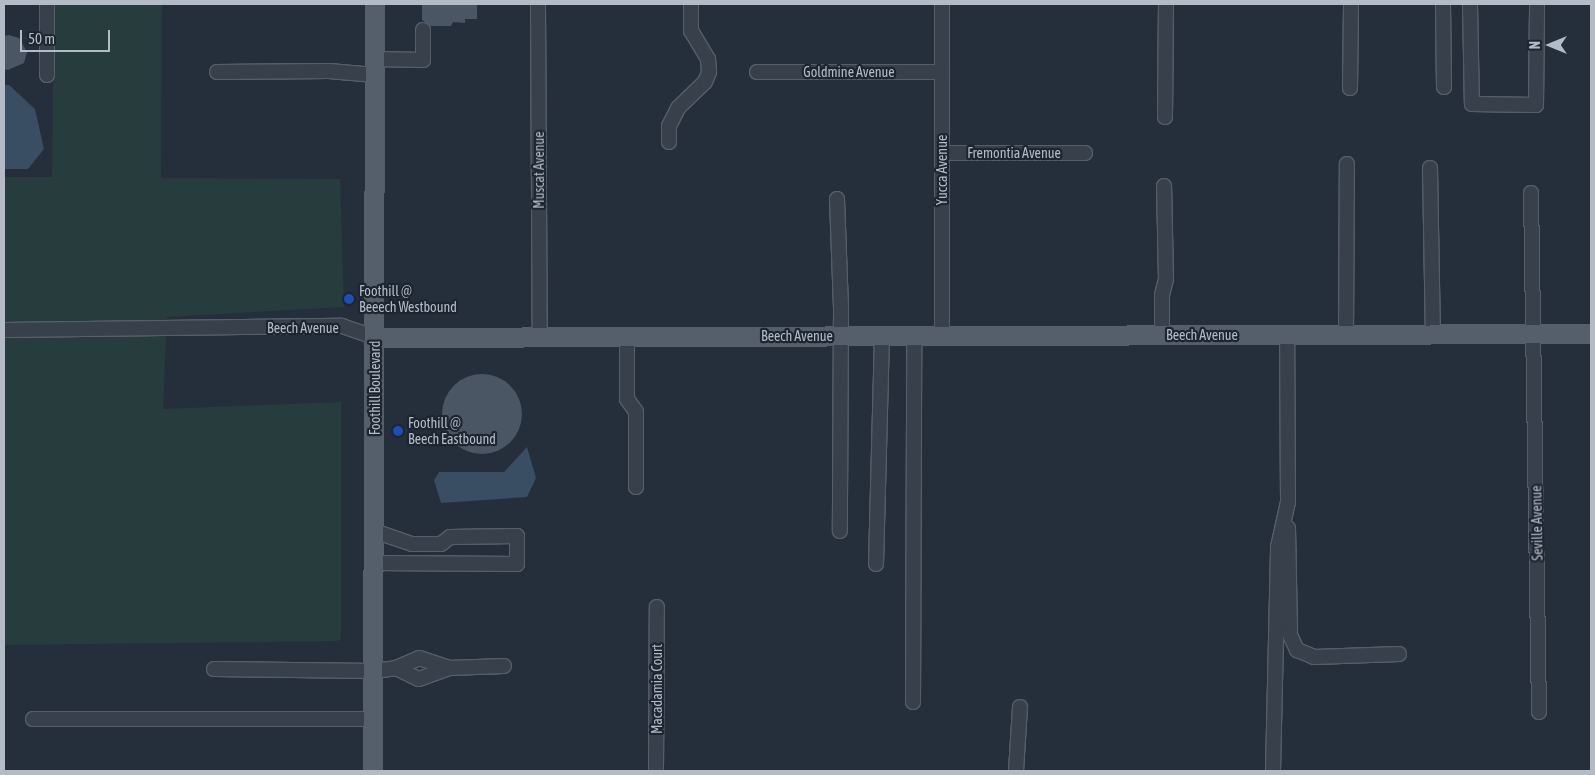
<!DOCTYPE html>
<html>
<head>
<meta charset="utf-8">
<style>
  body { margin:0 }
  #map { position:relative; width:1595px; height:775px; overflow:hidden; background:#242f3b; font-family:"Asap Condensed",sans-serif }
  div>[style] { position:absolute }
  .green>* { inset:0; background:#273c3d }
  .water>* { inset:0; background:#394d63 }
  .building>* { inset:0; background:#4a5663 }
  .round { border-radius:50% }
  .roads { filter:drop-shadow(1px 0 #565e69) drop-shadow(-1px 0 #565e69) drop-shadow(0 1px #565e69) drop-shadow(0 -1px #565e69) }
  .minor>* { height:14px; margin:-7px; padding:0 7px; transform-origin:7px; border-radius:7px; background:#37404b }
  .major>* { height:18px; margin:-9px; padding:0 9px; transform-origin:9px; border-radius:9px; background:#555f6b }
  .dots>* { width:14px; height:14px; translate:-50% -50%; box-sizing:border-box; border:2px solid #1d2530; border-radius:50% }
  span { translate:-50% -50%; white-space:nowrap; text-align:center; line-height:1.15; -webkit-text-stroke:4.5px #1d2530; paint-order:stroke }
  .street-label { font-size:14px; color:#b3bbc7 }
  .poi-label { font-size:14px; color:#b3bbc7 }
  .left { translate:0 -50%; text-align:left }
  .frame { position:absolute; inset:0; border:5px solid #b3bbc7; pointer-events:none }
  .north { position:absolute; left:1525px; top:20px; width:50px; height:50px; -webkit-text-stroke:4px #1d2530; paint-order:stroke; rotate:270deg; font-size:14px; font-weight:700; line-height:20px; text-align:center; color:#b3bbc7 }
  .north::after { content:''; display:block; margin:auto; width:18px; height:22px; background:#b3bbc7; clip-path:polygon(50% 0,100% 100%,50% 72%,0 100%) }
  .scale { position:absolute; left:20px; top:30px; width:90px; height:22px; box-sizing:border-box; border:2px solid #b3bbc7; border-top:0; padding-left:6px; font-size:15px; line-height:18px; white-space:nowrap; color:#b3bbc7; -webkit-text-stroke:4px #1d2530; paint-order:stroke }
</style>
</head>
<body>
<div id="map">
  <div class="green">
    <i style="clip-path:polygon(54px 4px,162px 4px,161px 178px,340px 179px,344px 307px,167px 317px,163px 409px,341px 402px,341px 639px,337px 641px,5px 645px,4px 694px,4px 177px,52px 177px)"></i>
  </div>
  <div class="water">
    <i style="clip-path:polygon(4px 85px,9px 85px,35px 109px,44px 149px,28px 169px,4px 169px)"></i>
    <i style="clip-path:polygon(527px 447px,536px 478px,527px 497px,441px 503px,434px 480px,439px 472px,504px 472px)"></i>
  </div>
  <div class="building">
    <i style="clip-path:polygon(422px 4px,477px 4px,477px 19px,465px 19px,465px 23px,453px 22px,451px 26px,431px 26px,422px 20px)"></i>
    <i style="clip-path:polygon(9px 35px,19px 38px,27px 52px,24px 63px,8px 70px,4px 69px,4px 36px)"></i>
    <i class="round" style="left:442px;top:374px;width:80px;height:80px"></i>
  </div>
  <div class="roads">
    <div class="minor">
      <i style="left:47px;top:4px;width:71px;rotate:90deg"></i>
      <i style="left:538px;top:4px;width:333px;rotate:89.7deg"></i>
      <i style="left:942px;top:4px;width:332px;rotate:90deg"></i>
      <i style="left:1443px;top:4px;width:83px;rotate:89.3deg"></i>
      <i style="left:1470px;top:4px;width:100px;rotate:88.9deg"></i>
      <i style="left:1472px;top:104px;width:64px;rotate:0.9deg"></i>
      <i style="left:1536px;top:105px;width:101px;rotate:-89.4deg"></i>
      <i style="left:375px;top:59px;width:48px;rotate:1.2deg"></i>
      <i style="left:423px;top:60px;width:30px;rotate:-90deg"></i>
      <i style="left:217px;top:72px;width:112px;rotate:-0.5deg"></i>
      <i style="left:329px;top:71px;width:46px;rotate:5deg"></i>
      <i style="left:757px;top:72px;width:185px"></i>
      <i style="left:1350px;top:88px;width:84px;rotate:-89.3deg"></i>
      <i style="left:1165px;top:117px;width:113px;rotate:-89.5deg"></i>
      <i style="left:669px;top:142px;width:16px;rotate:-90deg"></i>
      <i style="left:669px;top:126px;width:20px;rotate:-63deg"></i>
      <i style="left:678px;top:108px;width:37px;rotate:-44deg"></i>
      <i style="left:705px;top:82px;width:11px;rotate:-68deg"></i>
      <i style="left:709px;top:72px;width:13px;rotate:-94deg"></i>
      <i style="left:708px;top:59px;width:33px;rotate:-121deg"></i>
      <i style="left:691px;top:31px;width:27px;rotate:-90deg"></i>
      <i style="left:942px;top:153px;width:143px"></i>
      <i style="left:1430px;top:168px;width:166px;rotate:89deg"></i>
      <i style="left:1531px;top:193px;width:519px;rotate:89.12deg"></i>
      <i style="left:837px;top:199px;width:111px;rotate:87.9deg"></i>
      <i style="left:841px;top:310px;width:221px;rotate:90.3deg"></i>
      <i style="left:4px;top:330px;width:338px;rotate:-0.7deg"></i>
      <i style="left:342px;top:326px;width:36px;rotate:19deg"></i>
      <i style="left:1162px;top:335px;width:40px;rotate:-90deg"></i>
      <i style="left:1162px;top:295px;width:16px;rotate:-76deg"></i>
      <i style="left:1166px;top:279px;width:93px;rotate:-91.2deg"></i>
      <i style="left:1346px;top:335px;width:171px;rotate:-89.7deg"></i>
      <i style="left:627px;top:337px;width:62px;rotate:90deg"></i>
      <i style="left:627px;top:399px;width:16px;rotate:55deg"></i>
      <i style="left:636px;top:412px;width:75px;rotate:90deg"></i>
      <i style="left:1288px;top:528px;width:107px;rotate:88.9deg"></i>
      <i style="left:1290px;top:635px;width:17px;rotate:65deg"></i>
      <i style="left:1297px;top:650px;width:18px;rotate:22deg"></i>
      <i style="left:1314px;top:657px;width:85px;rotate:-2deg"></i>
      <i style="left:374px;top:563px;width:143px;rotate:0.4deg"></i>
      <i style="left:517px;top:564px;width:28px;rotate:-90deg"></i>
      <i style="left:517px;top:536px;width:67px;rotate:179.1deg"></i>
      <i style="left:450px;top:537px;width:11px;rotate:142deg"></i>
      <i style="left:441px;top:544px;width:29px;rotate:180deg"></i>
      <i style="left:412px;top:544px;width:40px;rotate:-161.1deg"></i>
      <i style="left:876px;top:564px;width:228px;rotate:-88.5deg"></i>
      <i style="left:396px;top:668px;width:25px;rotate:26deg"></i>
      <i style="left:419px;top:679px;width:32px;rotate:-20deg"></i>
      <i style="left:449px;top:668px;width:55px;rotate:-2.1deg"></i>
      <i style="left:214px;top:669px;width:159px;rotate:0.7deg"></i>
      <i style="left:373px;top:671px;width:23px;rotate:-7deg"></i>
      <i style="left:396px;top:668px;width:25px;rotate:-23deg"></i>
      <i style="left:419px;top:658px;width:32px;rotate:18deg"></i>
      <i style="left:913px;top:702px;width:366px;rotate:-89.8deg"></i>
      <i style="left:33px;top:719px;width:340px"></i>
      <i style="left:656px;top:771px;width:164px;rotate:-89.7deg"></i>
      <i style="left:1016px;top:771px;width:64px;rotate:-86.4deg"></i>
      <i style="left:1273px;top:771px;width:224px;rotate:-88.7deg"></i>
      <i style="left:1278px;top:547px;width:46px;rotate:-77.5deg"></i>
      <i style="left:1288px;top:502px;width:167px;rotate:-90.3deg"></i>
    </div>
    <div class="major">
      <i style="left:376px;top:338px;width:1215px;rotate:-0.19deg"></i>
      <i style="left:373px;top:771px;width:767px;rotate:-89.85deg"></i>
    </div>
  </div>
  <div class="dots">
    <i style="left:349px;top:299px;background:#1a4fb4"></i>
    <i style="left:398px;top:431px;background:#1a4fb4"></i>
  </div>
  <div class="street-label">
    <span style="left:849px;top:72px">Goldmine Avenue</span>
    <span style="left:1014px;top:153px">Fremontia Avenue</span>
    <span style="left:539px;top:170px;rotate:-90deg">Muscat Avenue</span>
    <span style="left:942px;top:170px;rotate:-90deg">Yucca Avenue</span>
    <span style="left:303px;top:328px">Beech Avenue</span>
    <span style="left:1202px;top:335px">Beech Avenue</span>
    <span style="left:797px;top:336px">Beech Avenue</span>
    <span style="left:375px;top:388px;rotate:-90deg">Foothill Boulevard</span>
    <span style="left:1537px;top:523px;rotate:-91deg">Seville Avenue</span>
    <span style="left:657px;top:689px;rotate:-90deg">Macadamia Court</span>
  </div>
  <div class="poi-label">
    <span class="left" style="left:359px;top:299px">Foothill @<br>Beeech Westbound</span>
    <span class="left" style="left:408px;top:431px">Foothill @<br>Beech Eastbound</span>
  </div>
  <div class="frame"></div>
  <div class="north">N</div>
  <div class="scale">50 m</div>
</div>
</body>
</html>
